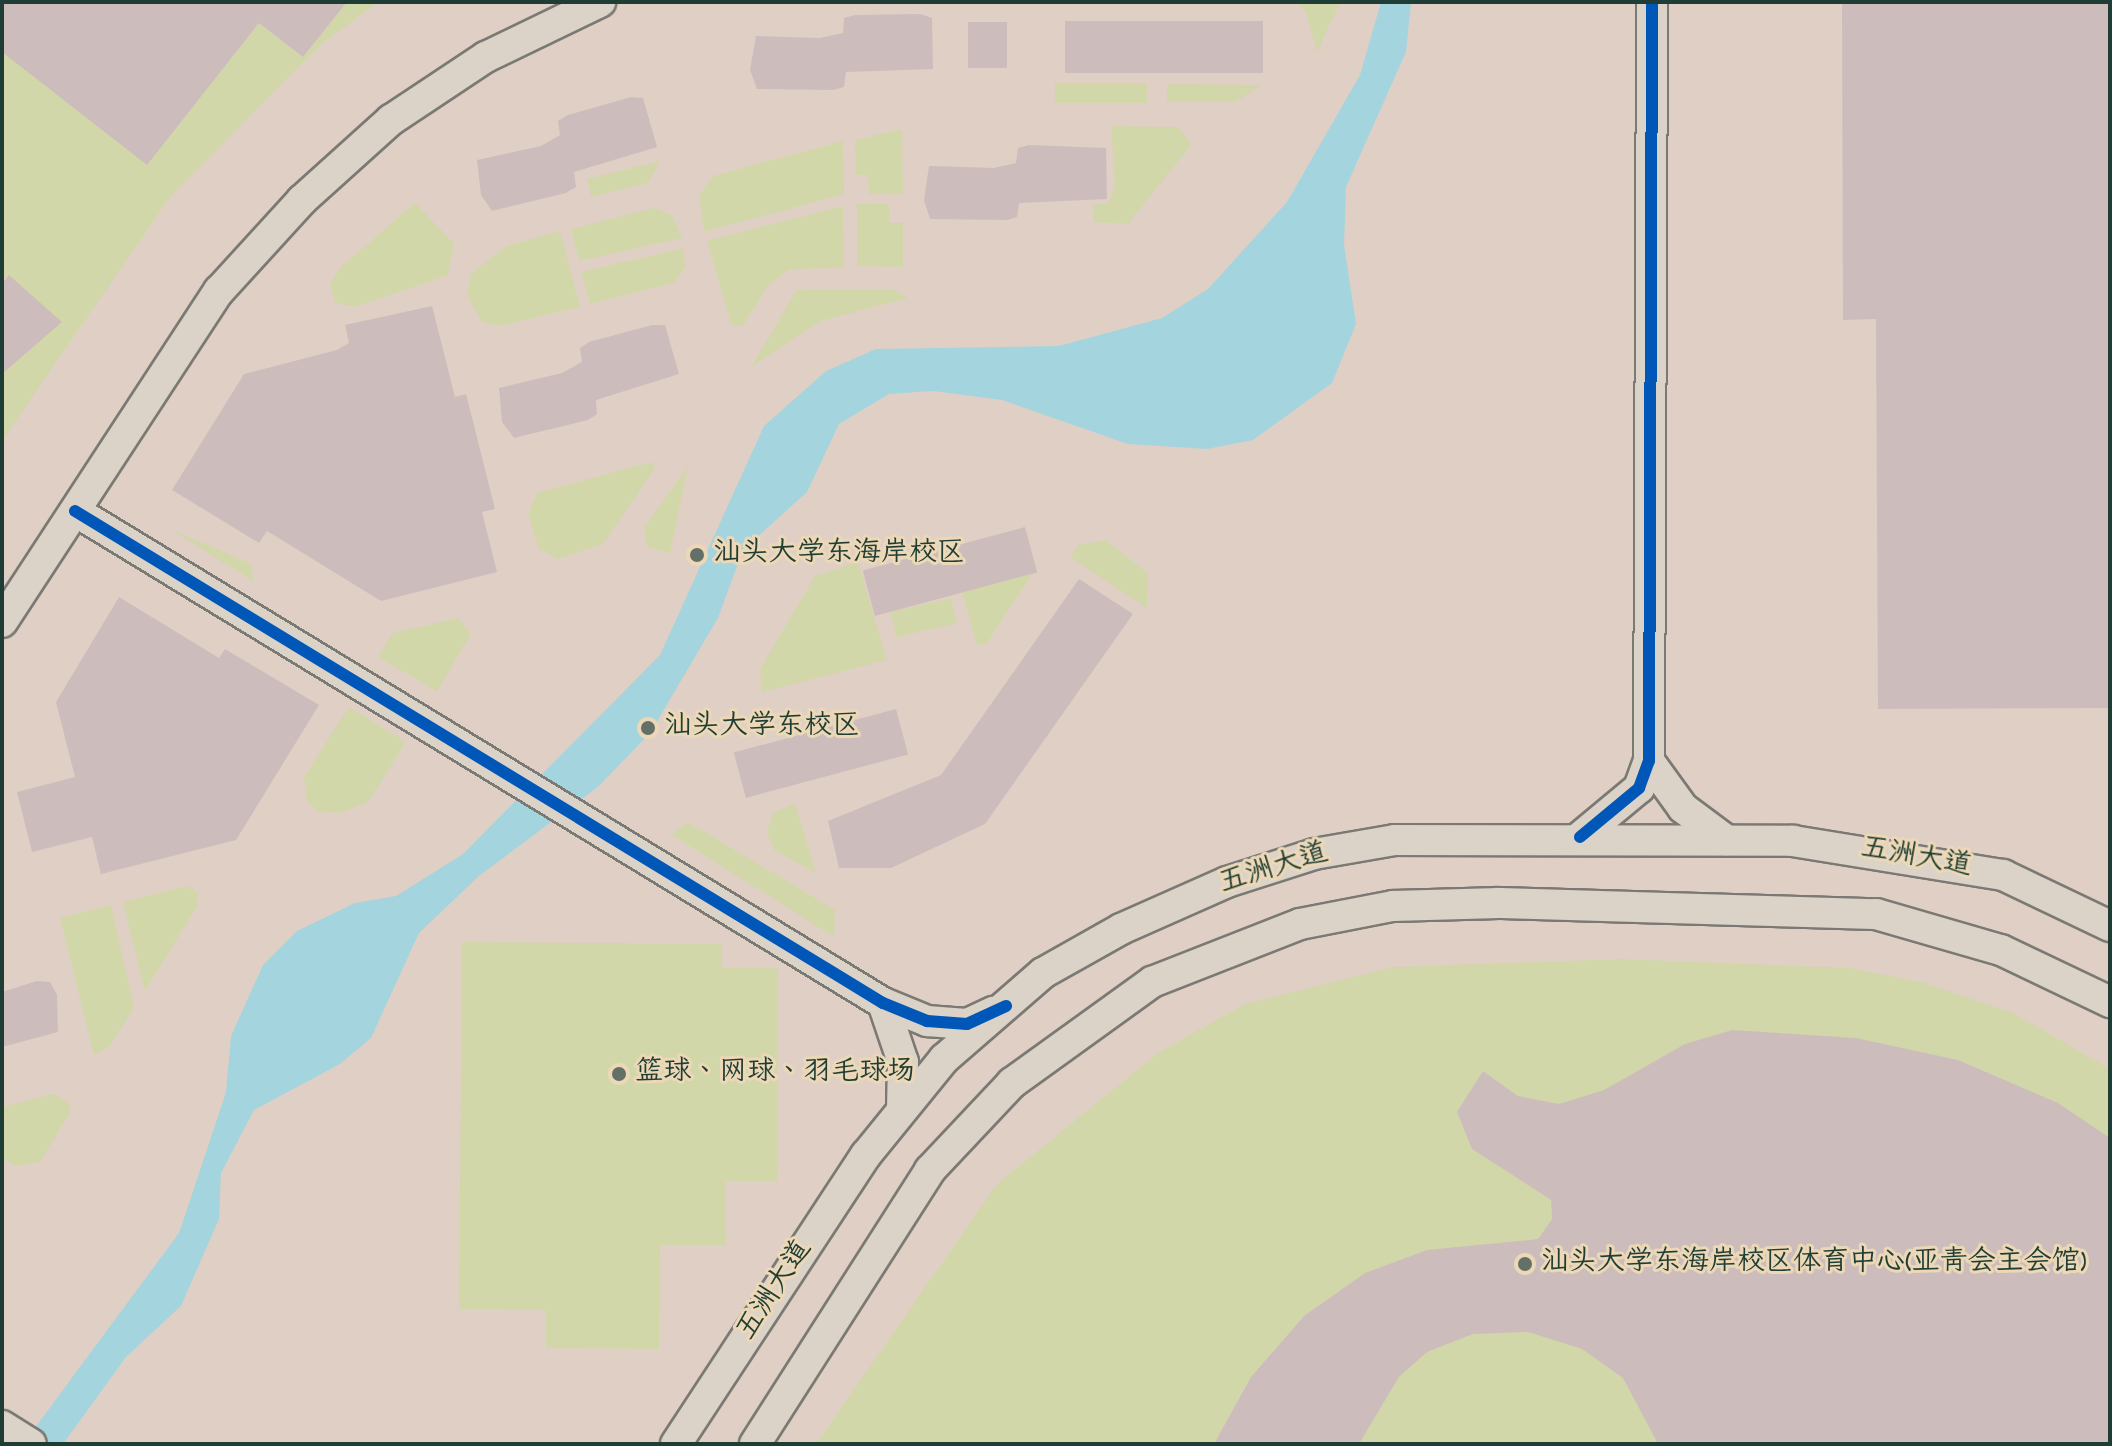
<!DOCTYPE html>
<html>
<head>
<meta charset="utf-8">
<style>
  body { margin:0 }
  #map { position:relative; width:2112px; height:1446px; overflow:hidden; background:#e0cfc5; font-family:Dekko,"LXGW WenKai TC",sans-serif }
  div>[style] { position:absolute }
  .green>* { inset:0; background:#d2d7aa; transform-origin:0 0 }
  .water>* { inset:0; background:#a4d5de }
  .building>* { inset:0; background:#ccbdbc; transform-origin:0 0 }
  .roads { filter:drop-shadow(2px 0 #7b7973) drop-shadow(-2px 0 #7b7973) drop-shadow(0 2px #7b7973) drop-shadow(0 -2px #7b7973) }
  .secondary>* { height:30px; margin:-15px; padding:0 15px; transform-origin:15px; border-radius:15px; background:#dbd2c8 }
  .cycleway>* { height:12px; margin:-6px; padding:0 6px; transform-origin:6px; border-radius:6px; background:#0057b8 }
  .dots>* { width:22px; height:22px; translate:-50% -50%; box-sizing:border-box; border:4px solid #ecd8b6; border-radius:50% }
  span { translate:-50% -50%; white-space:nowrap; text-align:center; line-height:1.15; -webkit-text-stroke:6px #ecd8b6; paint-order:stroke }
  .poi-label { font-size:28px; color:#1f3d34 }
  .left { translate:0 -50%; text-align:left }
  .street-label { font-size:28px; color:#1f3d34 }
  .frame { position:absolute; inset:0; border:4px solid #1f3d34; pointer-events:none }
</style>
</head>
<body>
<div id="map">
  <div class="green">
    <i style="clip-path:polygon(347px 2px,378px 2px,323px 43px,170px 197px,2px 441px,2px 374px,61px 322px,9px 275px,2px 280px,2px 52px,259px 23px,303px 57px)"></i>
    <i style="clip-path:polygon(1296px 2px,1340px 2px,1317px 53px,1306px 12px)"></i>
    <i style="left:1147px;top:83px;width:20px;height:92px;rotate:90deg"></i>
    <i style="clip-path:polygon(1167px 84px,1262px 85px,1235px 102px,1167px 102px)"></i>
    <i style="clip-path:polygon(1111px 126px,1178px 127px,1192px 144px,1128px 224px,1093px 222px,1093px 205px,1109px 203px,1115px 185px)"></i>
    <i style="clip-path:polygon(902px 129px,903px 194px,869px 194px,868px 175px,856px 175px,855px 140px)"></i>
    <i style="clip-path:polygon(843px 141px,844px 194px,704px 232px,699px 195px,713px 176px)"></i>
    <i style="clip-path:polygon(660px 161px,648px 183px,591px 197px,587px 179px)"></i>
    <i style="clip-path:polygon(415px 203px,454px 243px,448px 275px,356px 307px,335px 303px,330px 283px,341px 267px)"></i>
    <i style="clip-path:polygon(857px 204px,889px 204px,889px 223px,903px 223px,903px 267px,857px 266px)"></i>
    <i style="clip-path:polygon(843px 206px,844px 267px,789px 270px,768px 286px,743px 326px,732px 326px,707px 241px)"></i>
    <i style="clip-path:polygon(654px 208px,672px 215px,682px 238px,579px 261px,571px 229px)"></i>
    <i style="clip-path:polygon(560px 231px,580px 307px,500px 326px,482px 322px,467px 295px,471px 274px,506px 246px)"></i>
    <i style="clip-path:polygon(684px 248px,685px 267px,674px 283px,590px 304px,581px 272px)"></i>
    <i style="clip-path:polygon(893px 289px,908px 298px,821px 321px,751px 367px,797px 290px)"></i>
    <i style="clip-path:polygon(651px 462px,655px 468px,603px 544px,558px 559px,539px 549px,528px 514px,537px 493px)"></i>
    <i style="clip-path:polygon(688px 466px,670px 553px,647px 547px,644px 528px)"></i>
    <i style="clip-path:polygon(170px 529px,252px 564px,253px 581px)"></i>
    <i style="clip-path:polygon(1105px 540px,1148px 573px,1147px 608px,1070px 557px,1078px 545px)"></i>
    <i style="clip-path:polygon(858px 562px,887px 660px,762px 692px,760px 669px,815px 576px)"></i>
    <i style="clip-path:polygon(1033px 573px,987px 643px,977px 646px,962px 592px)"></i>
    <i style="left:951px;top:598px;width:26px;height:62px;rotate:77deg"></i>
    <i style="clip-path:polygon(458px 618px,471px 634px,437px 691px,378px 657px,393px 633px)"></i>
    <i style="clip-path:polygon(349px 707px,406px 742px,368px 802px,339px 813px,317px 811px,307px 801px,304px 777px)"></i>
    <i style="clip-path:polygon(795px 803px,816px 873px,774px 850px,767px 832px,773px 813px)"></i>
    <i style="clip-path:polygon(688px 822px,835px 910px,834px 937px,672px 835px)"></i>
    <i style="clip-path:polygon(186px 886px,198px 893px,197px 907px,145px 991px,123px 902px)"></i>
    <i style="clip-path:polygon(111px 905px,134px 1007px,110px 1046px,94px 1055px,60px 918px)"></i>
    <i style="clip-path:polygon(462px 942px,722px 944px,722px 968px,778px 968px,777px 1181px,726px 1181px,726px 1245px,660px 1245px,659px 1349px,546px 1348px,546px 1310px,459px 1309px)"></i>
    <i style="clip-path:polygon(1623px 959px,1849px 968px,1921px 982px,2013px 1013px,2110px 1069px,2110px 1444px,816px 1444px,997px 1184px,1158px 1053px,1245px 1004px,1393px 967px)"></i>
    <i style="clip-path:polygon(54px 1094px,70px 1104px,70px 1113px,40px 1162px,16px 1166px,2px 1158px,2px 1107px)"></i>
  </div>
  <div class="water">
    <i style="clip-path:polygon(1381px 2px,1411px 2px,1406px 52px,1346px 187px,1344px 244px,1356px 324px,1332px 383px,1253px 440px,1207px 449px,1128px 444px,1002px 400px,933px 391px,889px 394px,839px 424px,807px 492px,743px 550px,718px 618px,650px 733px,599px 786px,479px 876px,419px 933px,371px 1038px,340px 1064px,254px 1110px,221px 1173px,219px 1219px,181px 1306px,126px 1357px,63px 1444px,23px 1444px,179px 1233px,226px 1092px,231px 1036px,263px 965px,297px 931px,355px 903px,396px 896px,463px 854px,660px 655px,764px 426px,826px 371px,876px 349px,1059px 346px,1162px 318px,1208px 289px,1287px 202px,1360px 75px)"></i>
  </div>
  <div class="building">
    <i style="clip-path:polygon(2px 2px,347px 2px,303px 57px,259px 23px,147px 165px,2px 52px)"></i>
    <i style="clip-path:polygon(1842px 2px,2110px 2px,2110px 708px,1878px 709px,1876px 319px,1843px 320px)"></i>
    <i style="clip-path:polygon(920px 14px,932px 18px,933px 69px,846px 72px,844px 87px,833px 90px,757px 89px,750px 70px,756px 36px,820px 38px,843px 33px,844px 18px,855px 15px)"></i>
    <i style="left:1065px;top:21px;width:198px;height:52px"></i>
    <i style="left:968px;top:22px;width:39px;height:46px"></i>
    <i style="clip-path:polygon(631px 97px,643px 98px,657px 147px,574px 172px,576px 187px,566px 193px,492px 211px,481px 195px,477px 160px,541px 146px,560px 135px,558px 121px,568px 115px)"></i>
    <i style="clip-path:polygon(1029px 145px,1106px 148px,1107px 199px,1019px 203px,1017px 217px,1007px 220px,930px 219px,924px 200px,929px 166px,994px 168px,1016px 163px,1018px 148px)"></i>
    <i style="clip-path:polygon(9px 275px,62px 322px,2px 374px,2px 284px)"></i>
    <i style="clip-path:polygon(432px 306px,455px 397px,466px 394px,495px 509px,482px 512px,497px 572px,381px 601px,267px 531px,259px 543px,172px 490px,244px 374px,337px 350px,349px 343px,345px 325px)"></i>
    <i style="clip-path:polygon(652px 325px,665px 325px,679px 374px,596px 400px,597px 414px,588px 420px,514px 438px,502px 422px,499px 388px,562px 373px,582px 362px,580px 348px,589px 342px)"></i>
    <i style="left:1025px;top:527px;width:47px;height:168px;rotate:75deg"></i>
    <i style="clip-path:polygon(1079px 579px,1133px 614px,985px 824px,891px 868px,839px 868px,828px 821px,941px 775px)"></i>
    <i style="clip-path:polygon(119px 597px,219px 658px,225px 649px,319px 705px,236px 840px,101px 874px,92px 837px,32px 852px,17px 792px,75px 777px,56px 702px)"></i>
    <i style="left:896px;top:709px;width:47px;height:168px;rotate:75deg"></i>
    <i style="clip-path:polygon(37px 981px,50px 982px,57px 995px,58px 1032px,2px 1047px,2px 992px)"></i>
    <i style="clip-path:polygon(1732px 1030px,1856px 1038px,1958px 1060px,2058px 1103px,2110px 1138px,2110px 1444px,1658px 1444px,1623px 1378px,1582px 1349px,1528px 1332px,1473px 1334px,1427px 1352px,1399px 1377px,1359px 1444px,1214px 1444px,1251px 1377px,1304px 1316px,1365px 1273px,1427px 1250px,1538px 1239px,1552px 1219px,1551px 1200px,1472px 1149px,1457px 1112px,1483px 1071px,1518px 1096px,1559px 1104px,1604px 1090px,1685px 1044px)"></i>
  </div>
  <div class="roads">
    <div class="secondary">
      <i style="left:75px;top:511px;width:946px;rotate:31.34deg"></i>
      <i style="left:883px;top:1003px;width:48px;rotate:22.2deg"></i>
      <i style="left:927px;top:1021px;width:40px;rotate:4.3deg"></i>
      <i style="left:967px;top:1024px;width:29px;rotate:-25deg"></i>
      <i style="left:2px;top:622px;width:396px;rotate:-56.8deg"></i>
      <i style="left:219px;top:291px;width:123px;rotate:-47.6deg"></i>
      <i style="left:302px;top:200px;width:120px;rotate:-42deg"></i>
      <i style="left:391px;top:120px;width:114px;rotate:-33.6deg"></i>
      <i style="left:486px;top:57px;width:127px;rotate:-25.8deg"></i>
      <i style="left:1649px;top:761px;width:58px;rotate:54.1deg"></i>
      <i style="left:1683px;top:808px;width:54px;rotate:36.7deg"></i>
      <i style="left:1580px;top:837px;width:77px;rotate:-39.7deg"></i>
      <i style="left:1639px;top:788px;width:29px;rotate:-70deg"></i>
      <i style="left:1649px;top:761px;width:759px;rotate:-89.77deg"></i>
      <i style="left:883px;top:1003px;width:62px;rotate:71.3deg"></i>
      <i style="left:903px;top:1062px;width:48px;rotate:91.2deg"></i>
      <i style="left:2px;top:1426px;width:34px;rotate:32deg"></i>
      <i style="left:676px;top:1444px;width:346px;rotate:-56.7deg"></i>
      <i style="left:866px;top:1155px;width:124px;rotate:-50.9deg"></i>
      <i style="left:944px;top:1059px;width:131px;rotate:-41deg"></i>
      <i style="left:1043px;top:973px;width:90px;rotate:-29.4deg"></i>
      <i style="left:1121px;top:929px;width:116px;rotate:-23.9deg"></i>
      <i style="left:1227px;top:882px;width:91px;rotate:-17.8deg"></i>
      <i style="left:1314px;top:854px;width:82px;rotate:-9.8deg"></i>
      <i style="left:1395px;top:840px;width:398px;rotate:0.1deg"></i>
      <i style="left:1793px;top:841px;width:213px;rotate:9.2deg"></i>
      <i style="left:2003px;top:875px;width:119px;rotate:25.5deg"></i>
      <i style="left:755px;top:1444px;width:325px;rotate:-57.4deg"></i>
      <i style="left:930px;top:1170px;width:120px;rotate:-46.7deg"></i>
      <i style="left:1012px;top:1083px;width:173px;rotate:-35.8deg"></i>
      <i style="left:1152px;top:982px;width:159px;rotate:-21.4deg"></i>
      <i style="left:1300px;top:924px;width:95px;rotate:-11deg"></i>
      <i style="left:1393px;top:906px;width:106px;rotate:-1.6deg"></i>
      <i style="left:1499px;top:903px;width:377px;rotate:1.7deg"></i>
      <i style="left:1876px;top:914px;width:130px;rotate:16.1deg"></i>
      <i style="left:2001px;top:950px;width:121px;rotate:25.5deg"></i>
    </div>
  </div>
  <div class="cycleway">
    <i style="left:75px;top:511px;width:946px;rotate:31.34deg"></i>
    <i style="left:883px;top:1003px;width:48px;rotate:22.2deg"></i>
    <i style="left:927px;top:1021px;width:40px;rotate:4.3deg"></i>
    <i style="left:967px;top:1024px;width:43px;rotate:-24.8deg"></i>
    <i style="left:1580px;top:837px;width:77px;rotate:-39.7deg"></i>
    <i style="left:1639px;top:788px;width:29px;rotate:-70deg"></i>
    <i style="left:1649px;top:761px;width:759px;rotate:-89.77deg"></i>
  </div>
  <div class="dots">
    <i style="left:697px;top:555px;background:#637067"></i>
    <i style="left:648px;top:728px;background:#637067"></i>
    <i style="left:619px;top:1074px;background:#637067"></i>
    <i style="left:1525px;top:1264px;background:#637067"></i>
  </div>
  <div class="poi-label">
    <span class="left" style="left:713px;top:555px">汕头大学东海岸校区</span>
    <span class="left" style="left:664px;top:728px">汕头大学东校区</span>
    <span class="left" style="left:635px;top:1074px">篮球、网球、羽毛球场</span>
    <span class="left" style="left:1541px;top:1264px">汕头大学东海岸校区体育中心(亚青会主会馆)</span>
  </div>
  <div class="street-label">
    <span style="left:1916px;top:859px;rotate:10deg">五洲大道</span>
    <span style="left:1274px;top:870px;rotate:-17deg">五洲大道</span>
    <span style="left:776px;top:1291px;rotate:-57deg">五洲大道</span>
  </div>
  <div class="frame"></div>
</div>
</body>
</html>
